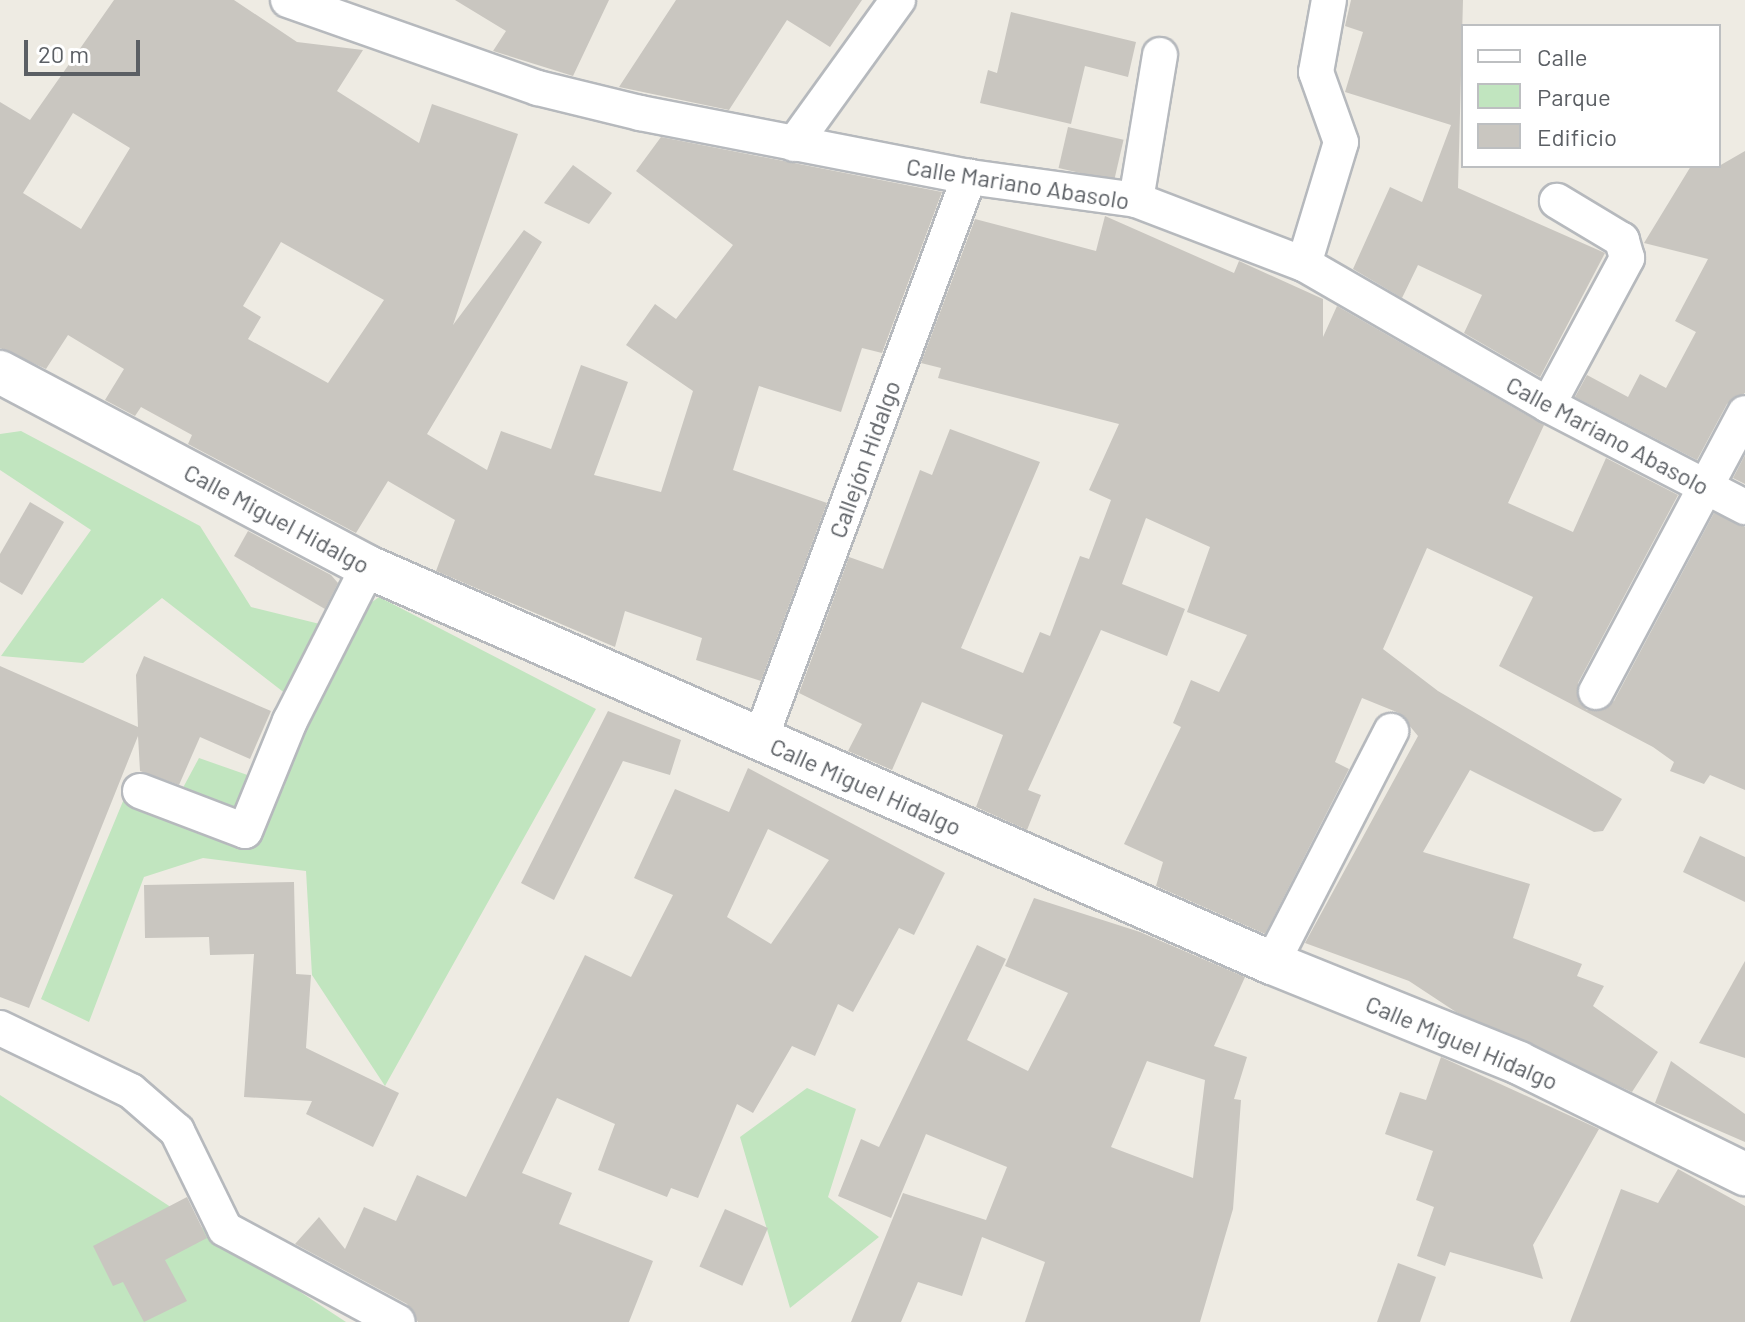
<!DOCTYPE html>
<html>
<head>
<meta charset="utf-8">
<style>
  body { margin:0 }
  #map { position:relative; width:1745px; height:1322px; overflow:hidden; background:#eeebe3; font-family:Barlow,sans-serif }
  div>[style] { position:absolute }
  .green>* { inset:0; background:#c1e5bf }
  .building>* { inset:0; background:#c9c6c0; transform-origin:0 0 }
  .roads { filter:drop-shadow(2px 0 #b6b9bd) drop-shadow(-2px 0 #b6b9bd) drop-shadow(0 2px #b6b9bd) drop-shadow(0 -2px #b6b9bd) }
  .minor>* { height:34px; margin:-17px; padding:0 17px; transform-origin:17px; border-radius:17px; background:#fff }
  .tertiary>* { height:42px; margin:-21px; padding:0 21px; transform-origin:21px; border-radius:21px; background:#fff }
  span { translate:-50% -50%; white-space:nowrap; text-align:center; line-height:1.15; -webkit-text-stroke:6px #fff; paint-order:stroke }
  .street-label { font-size:24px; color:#5b5f64 }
  .legend { position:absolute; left:1461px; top:24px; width:260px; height:144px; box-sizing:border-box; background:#fff; border:2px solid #bdbfc1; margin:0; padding:10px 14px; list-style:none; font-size:24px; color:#5b5f64 }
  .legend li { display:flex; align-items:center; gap:16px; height:40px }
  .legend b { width:40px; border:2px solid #bdbfc1 }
  .scale { position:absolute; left:24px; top:40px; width:116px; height:36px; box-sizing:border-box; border:4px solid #5b5f64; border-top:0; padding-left:10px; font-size:24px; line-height:28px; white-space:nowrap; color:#5b5f64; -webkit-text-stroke:6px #fff; paint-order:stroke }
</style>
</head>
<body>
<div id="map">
  <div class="green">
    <i style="clip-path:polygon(21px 431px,200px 526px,251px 607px,336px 628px,379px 597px,596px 709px,385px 1086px,312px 975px,306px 871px,203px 858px,144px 877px,89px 1022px,41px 999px,126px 794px,178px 797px,199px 758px,284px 788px,295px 701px,162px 598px,83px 663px,1px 656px,91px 530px,0 470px,0 434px)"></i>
    <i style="clip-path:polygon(807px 1088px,856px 1109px,828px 1197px,879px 1237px,790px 1308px,740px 1137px)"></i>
    <i style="clip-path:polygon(0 1095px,346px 1322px,0 1322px)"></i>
  </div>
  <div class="building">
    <i style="clip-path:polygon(evenodd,114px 0,234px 0,297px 42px,363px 50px,337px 91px,419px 143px,432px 104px,518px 134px,453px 325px,524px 230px,542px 242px,427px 434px,487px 470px,501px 431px,551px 449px,581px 365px,628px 382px,594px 475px,661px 492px,693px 391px,626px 345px,655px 304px,676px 319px,733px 245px,636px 171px,661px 137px,942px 192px,882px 353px,862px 348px,841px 412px,759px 386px,733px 470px,827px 503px,761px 681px,696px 660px,702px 638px,625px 611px,615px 647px,436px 571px,455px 520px,388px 481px,356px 533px,188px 444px,192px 435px,141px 407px,135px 416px,105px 400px,124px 369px,68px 335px,46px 369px,0 348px,0 102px,30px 120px,114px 0,73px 113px,130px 148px,81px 229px,23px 193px,73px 113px,114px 0,281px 242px,384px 300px,328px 383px,248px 339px,261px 317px,243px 306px,281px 242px)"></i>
    <i style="clip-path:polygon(455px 0,609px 0,573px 76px,493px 51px,506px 31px)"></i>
    <i style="clip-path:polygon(676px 0,862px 0,830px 47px,787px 20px,729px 110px,619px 87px)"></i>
    <i style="clip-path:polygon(1351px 0,1463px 0,1458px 188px,1605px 253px,1540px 377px,1464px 333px,1482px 295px,1418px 265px,1402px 298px,1353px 269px,1390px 187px,1422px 202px,1451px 125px,1345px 92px,1363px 32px,1345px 26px)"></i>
    <i style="clip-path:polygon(1011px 12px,1136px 42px,1128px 77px,1085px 66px,1071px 124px,980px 103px,988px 70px,997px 73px)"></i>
    <i style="left:1068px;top:127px;width:57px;height:42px;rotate:13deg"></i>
    <i style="clip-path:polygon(1745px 151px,1745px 393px,1727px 404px,1697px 460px,1575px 397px,1587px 375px,1628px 397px,1640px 374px,1666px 388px,1696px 332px,1675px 321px,1708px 259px,1644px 243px,1691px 166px,1719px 166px)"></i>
    <i style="clip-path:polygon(573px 165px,612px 193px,589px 224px,544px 203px)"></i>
    <i style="clip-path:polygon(1105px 216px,1234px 273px,1239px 261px,1323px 299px,1323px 337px,1337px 306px,1544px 425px,1508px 503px,1573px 532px,1606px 458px,1678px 495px,1578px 683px,1579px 702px,1587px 710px,1614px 701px,1714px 513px,1745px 527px,1745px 790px,1710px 775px,1704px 784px,1670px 771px,1674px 762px,1653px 747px,1499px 666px,1533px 597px,1427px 548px,1383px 649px,1438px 691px,1622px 799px,1603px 831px,1594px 832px,1470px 770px,1423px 852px,1530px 884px,1513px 938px,1582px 964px,1577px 976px,1604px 986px,1593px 1006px,1658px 1052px,1632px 1092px,1456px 1012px,1409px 981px,1305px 943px,1418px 736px,1399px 713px,1362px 698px,1335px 762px,1349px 769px,1265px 934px,1156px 886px,1163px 862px,1124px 844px,1181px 727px,1173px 723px,1191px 680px,1219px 692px,1247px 635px,1187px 612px,1210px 547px,1146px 518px,1122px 584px,1185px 609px,1167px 656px,1101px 630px,1028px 790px,1041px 795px,1027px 830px,976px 807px,1003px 735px,922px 702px,892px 770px,848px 751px,862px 724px,799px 693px,849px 557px,883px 569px,920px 470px,932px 475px,950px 429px,1040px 462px,961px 648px,1023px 673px,1040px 632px,1050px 636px,1080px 556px,1089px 559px,1111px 500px,1089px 490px,1119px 424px,938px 378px,941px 368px,921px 363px,975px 219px,1096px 251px)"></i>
    <i style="clip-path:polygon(1745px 455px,1745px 484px,1733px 478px)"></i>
    <i style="clip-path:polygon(30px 502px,64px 522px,22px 595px,0 582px,0 554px)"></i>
    <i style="clip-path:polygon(248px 531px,331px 575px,338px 583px,325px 609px,234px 556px)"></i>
    <i style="clip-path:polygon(144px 656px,271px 711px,250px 759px,200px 737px,179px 785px,140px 771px,138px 736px,29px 1008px,0 997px,0 666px,138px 727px,136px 675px)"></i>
    <i style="clip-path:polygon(608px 711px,681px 740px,670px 775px,623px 761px,554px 900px,521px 883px)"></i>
    <i style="clip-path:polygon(evenodd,748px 768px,945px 873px,914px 935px,899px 928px,853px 1012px,838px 1004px,815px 1056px,792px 1046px,753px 1113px,737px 1104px,698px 1198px,671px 1188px,667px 1197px,598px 1170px,615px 1124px,557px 1098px,522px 1173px,572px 1193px,559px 1224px,653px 1261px,629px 1322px,418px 1322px,407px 1304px,295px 1244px,319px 1217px,345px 1249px,364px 1207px,396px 1221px,417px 1175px,466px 1197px,585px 955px,631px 977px,673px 895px,634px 878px,675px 789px,729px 812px,748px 768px,768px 829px,829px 860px,771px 944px,727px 917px,768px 829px)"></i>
    <i style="clip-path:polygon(1700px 836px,1745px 857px,1745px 902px,1683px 872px)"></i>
    <i style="clip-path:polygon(294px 882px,296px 974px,311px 975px,306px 1048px,399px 1093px,373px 1147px,306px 1114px,312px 1101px,244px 1097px,254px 954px,210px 955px,209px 937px,145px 938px,144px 885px)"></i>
    <i style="clip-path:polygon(evenodd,1034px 898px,1140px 932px,1245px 977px,1214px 1046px,1247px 1057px,1234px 1099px,1241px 1100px,1233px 1209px,1200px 1322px,1025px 1322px,1045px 1262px,982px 1237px,962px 1296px,918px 1282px,901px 1322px,851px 1322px,903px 1193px,986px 1220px,1007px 1167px,926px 1134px,891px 1218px,838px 1196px,861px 1139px,879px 1147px,977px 945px,1006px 959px,967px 1040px,1028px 1071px,1068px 993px,1005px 966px,1034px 898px,1147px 1061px,1205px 1080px,1193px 1178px,1111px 1147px,1147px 1061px)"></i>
    <i style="clip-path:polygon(1745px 961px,1745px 1058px,1699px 1043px)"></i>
    <i style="clip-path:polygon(1441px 1057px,1599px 1129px,1533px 1245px,1543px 1279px,1450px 1252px,1445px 1266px,1417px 1256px,1434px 1207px,1416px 1200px,1433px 1151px,1385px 1134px,1400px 1092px,1426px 1100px)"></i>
    <i style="clip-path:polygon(1671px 1061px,1745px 1114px,1745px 1142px,1655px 1103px)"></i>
    <i style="clip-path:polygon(1678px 1169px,1745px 1206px,1745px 1322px,1570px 1322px,1621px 1189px,1658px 1203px)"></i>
    <i style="clip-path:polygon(187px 1197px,207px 1238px,165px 1260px,187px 1301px,144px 1322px,123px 1282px,113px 1286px,93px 1246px)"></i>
    <i style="left:725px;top:1209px;width:47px;height:63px;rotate:24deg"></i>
    <i style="clip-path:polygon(1398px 1263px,1436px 1277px,1420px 1322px,1377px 1322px)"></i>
  </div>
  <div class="roads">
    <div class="minor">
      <i style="left:288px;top:0;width:265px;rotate:19.4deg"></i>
      <i style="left:538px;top:88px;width:105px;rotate:13.8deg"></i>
      <i style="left:640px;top:113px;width:335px;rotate:11deg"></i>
      <i style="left:969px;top:177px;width:169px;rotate:7.8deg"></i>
      <i style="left:1136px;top:200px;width:180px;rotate:20.9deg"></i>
      <i style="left:1304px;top:264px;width:282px;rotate:30deg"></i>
      <i style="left:1548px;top:405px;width:222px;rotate:27.4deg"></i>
      <i style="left:794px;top:144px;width:178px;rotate:-54.2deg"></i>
      <i style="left:1136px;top:200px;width:147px;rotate:-80.6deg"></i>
      <i style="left:1304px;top:264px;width:127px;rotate:-73.1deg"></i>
      <i style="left:1341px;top:142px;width:74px;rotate:-109.7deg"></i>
      <i style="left:1316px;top:72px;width:73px;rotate:-79.8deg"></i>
      <i style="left:1548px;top:405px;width:167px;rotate:-61.7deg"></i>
      <i style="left:1627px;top:258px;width:19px;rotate:-106deg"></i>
      <i style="left:1622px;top:240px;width:76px;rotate:-149deg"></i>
      <i style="left:1596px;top:692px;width:316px;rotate:-61.9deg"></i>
      <i style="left:760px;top:740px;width:601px;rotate:-69.63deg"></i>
      <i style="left:140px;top:791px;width:112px;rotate:20.9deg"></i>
      <i style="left:245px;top:831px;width:119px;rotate:-67.8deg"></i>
      <i style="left:290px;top:721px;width:173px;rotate:-63.1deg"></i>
      <i style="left:1272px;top:963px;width:261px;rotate:-62.8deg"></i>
      <i style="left:0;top:1028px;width:145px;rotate:25.7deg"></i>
      <i style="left:131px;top:1091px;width:61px;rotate:41deg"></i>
      <i style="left:177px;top:1131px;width:109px;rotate:63.9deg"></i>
      <i style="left:225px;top:1229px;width:196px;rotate:28.3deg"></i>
    </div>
    <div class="tertiary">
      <i style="left:0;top:372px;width:416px;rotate:27.9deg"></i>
      <i style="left:368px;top:567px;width:987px;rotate:23.66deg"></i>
      <i style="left:1272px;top:963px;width:266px;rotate:22deg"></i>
      <i style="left:1519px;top:1063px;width:252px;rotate:26.2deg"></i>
    </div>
  </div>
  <div class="street-label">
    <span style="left:1018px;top:183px;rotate:9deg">Calle Mariano Abasolo</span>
    <span style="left:1608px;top:435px;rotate:28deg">Calle Mariano Abasolo</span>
    <span style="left:864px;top:459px;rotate:-70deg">Callejón Hidalgo</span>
    <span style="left:277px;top:518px;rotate:28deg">Calle Miguel Hidalgo</span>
    <span style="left:866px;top:786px;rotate:24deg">Calle Miguel Hidalgo</span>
    <span style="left:1462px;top:1042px;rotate:23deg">Calle Miguel Hidalgo</span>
  </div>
  <ul class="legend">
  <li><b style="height:10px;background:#fff"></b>Calle</li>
  <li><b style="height:22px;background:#c1e5bf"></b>Parque</li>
  <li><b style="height:22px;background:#c9c6c0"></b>Edificio</li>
  </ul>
  <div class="scale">20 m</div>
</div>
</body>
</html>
